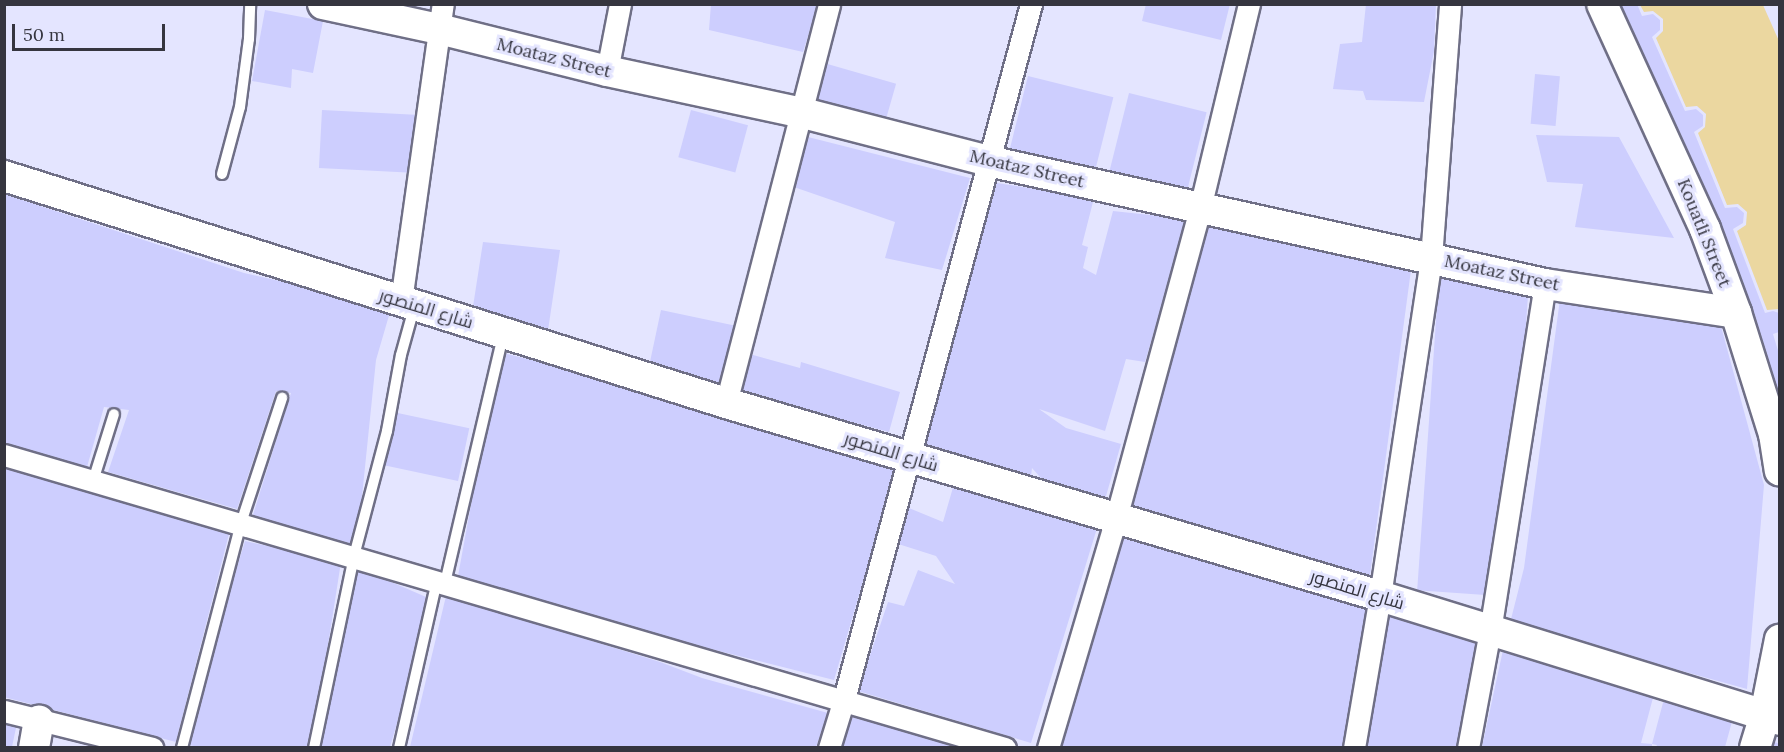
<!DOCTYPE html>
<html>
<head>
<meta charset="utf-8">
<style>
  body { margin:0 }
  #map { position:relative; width:1784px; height:752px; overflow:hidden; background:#e4e5ff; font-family:Lora,Cairo,serif }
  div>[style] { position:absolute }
  .green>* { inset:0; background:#ebd7a0 }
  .building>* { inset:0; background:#cdcefe; transform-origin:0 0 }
  .roads { filter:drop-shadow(2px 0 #6f6f86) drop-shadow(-2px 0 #6f6f86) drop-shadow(0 2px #6f6f86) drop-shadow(0 -2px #6f6f86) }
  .lane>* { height:10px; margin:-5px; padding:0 5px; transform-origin:5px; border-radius:5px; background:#fff }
  .street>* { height:21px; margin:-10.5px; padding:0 10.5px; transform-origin:10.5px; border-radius:10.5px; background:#fff }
  .secondary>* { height:30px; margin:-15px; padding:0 15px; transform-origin:15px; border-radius:15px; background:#fff }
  span { translate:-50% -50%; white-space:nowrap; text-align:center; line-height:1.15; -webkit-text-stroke:6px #e4e5ff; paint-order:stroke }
  .street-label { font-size:18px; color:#35353f }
  .frame { position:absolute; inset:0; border:6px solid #35353f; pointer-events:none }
  .scale { position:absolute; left:12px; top:24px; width:153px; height:27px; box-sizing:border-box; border:3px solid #35353f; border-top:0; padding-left:8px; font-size:18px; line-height:21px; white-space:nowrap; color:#35353f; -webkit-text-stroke:4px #e4e5ff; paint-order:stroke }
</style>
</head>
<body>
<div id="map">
  <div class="green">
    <i style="clip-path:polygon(1640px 5px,1763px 5px,1779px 41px,1779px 309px,1767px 310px,1737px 231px,1746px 225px,1747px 212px,1738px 204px,1727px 205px,1698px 133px,1705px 127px,1706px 114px,1697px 106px,1686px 107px,1656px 38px,1663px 31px,1663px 19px,1653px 11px,1644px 12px)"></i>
  </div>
  <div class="building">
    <i style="clip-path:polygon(711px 4px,818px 4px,803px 52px,709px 30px)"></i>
    <i style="clip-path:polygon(1146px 4px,1230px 4px,1221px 40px,1142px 21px)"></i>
    <i style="clip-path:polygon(1366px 4px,1436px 4px,1434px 51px,1424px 102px,1366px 100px,1363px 91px,1333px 89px,1340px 44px,1362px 42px)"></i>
    <i style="clip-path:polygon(1619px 4px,1637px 4px,1642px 16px,1653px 14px,1660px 20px,1660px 30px,1652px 37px,1685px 111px,1696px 109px,1703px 115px,1703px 126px,1694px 132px,1725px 208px,1737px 207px,1744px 213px,1743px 223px,1733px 229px,1765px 313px,1773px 311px,1779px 313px,1779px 332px,1773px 334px,1779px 354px,1779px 409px,1674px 127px)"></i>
    <i style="clip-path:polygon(265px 10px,323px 21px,313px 73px,292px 69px,291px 88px,252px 81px)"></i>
    <i style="left:824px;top:63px;width:75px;height:45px;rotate:16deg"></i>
    <i style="left:1535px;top:74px;width:25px;height:50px;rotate:5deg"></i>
    <i style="left:1028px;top:76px;width:88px;height:78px;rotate:14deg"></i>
    <i style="left:1129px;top:93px;width:80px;height:83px;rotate:14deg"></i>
    <i style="left:322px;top:110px;width:93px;height:58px;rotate:3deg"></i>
    <i style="left:691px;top:110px;width:59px;height:49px;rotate:15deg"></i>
    <i style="clip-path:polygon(1536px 135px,1619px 137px,1674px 238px,1575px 227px,1583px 184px,1547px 182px)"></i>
    <i style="clip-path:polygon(804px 136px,970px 178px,942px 270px,885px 258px,895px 222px,791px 186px)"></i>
    <i style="clip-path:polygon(990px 182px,1094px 198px,1082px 245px,1088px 247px,1083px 268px,1096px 275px,1113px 211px,1187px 219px,1145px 362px,1126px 359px,1105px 431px,1039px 409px,1066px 428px,1121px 444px,1104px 503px,1049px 487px,1032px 468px,1029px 492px,910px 451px,960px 319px)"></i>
    <i style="clip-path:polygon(4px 194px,244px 273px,302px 286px,390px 312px,376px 360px,357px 545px,252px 518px,291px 393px,276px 391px,237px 509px,108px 472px,129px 410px,104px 407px,87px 467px,4px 443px)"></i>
    <i style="clip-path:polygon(1208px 221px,1411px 270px,1369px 582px,1129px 509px)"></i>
    <i style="clip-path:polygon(483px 242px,560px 250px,547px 337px,472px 313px)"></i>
    <i style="left:1439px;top:278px;width:90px;height:313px;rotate:4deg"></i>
    <i style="clip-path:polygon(1560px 299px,1719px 319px,1764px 485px,1747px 689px,1510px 623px,1524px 568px)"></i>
    <i style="left:661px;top:310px;width:75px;height:62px;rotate:12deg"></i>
    <i style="clip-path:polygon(499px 352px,582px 372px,898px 463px,834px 680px,707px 648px,458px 576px)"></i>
    <i style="clip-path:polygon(742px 352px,800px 368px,801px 362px,900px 392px,889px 432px,732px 390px)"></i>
    <i style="left:393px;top:412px;width:78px;height:54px;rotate:12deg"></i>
    <i style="clip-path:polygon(4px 466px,230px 530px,176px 742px,4px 697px)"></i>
    <i style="clip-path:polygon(954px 484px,1098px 525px,1031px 743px,858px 691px,888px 602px,904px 606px,918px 570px,955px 584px,936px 556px,892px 542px,904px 506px,943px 522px)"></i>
    <i style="clip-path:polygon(1122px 536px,1369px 604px,1342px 747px,1062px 747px)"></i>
    <i style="clip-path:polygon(245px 541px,341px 562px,312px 747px,199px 747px,183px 744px)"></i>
    <i style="clip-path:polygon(352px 565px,433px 600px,390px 747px,314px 747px)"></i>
    <i style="clip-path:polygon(446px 596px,660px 662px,702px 678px,828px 713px,816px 747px,410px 747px)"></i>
    <i style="clip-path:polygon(1390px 615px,1480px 636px,1457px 747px,1359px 747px)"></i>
    <i style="clip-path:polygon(1503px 650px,1654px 694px,1641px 743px,1652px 744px,1652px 747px,1482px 747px)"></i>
    <i style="clip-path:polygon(1664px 699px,1733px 718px,1725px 747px,1656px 747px,1657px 745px,1652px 744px)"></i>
    <i style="clip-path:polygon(841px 710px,954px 747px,830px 747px)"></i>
    <i style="clip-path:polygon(4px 720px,17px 723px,12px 747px,4px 747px)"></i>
    <i style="clip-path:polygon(1773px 741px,1779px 744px,1779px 747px,1771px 747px)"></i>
  </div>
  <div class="roads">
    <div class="lane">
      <i style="left:222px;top:174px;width:69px;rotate:-75deg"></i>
      <i style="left:240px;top:107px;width:69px;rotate:-82.5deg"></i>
      <i style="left:249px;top:39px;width:35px;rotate:-88deg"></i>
      <i style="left:93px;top:481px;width:70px;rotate:-72.6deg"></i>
      <i style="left:445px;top:583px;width:254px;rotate:-76.8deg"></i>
      <i style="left:182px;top:748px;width:233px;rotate:-75.3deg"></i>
      <i style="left:241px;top:523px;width:132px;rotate:-71.8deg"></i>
      <i style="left:314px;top:748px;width:196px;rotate:-78.2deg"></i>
      <i style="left:354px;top:556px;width:129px;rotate:-75.2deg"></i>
      <i style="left:387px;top:431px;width:77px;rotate:-79.6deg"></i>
      <i style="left:401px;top:355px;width:49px;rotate:-74.5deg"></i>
      <i style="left:399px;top:748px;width:171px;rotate:-77.2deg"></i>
    </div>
    <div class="street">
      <i style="left:607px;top:71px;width:68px;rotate:-79deg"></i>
      <i style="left:401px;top:301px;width:300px;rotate:-82deg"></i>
      <i style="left:726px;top:403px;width:412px;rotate:-75.5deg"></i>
      <i style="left:4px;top:455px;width:1043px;rotate:16.32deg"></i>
      <i style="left:4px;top:711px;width:153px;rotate:14deg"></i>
      <i style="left:829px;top:748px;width:51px;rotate:-73deg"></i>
      <i style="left:844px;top:699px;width:720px;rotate:-74.94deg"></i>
      <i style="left:1048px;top:748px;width:240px;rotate:-73.5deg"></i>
      <i style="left:1116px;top:518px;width:321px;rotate:-74.8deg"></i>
      <i style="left:1200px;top:208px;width:210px;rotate:-76.5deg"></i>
      <i style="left:1354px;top:748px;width:154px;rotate:-80.3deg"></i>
      <i style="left:1380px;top:596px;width:342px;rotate:-81.4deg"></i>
      <i style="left:1431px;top:258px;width:255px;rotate:-85.7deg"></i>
      <i style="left:1468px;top:748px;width:119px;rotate:-79.4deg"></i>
      <i style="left:1490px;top:631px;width:351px;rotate:-81deg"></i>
    </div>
    <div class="secondary">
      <i style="left:323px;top:4px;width:119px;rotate:12.2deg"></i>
      <i style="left:439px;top:29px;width:173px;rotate:14deg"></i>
      <i style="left:607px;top:71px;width:200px;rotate:12.1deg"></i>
      <i style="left:803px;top:113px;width:191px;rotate:14.5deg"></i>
      <i style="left:988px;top:161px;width:570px;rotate:12.45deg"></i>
      <i style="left:1545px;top:284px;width:193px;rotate:8.6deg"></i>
      <i style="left:1602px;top:4px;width:247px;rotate:65.4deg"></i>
      <i style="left:1705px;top:229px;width:90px;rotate:69.7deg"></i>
      <i style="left:1736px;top:313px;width:127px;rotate:72.6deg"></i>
      <i style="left:1774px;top:434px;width:37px;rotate:81deg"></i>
      <i style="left:4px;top:176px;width:757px;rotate:17.45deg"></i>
      <i style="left:726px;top:403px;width:682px;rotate:16.44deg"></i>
      <i style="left:1380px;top:596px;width:419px;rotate:17.2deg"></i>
      <i style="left:34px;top:748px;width:28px;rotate:-80deg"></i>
      <i style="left:1755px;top:748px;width:34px;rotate:-73deg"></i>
      <i style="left:1765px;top:715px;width:77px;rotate:-78.8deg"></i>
    </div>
  </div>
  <div class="street-label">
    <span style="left:554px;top:58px;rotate:14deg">Moataz Street</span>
    <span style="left:1027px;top:169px;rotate:13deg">Moataz Street</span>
    <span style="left:1704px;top:233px;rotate:68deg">Kouatli Street</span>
    <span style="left:1502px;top:273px;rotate:12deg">Moataz Street</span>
    <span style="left:426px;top:309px;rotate:17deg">شارع المنصور</span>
    <span style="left:891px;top:452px;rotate:17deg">شارع المنصور</span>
    <span style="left:1357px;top:590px;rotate:17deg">شارع المنصور</span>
  </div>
  <div class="frame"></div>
  <div class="scale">50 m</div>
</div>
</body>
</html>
